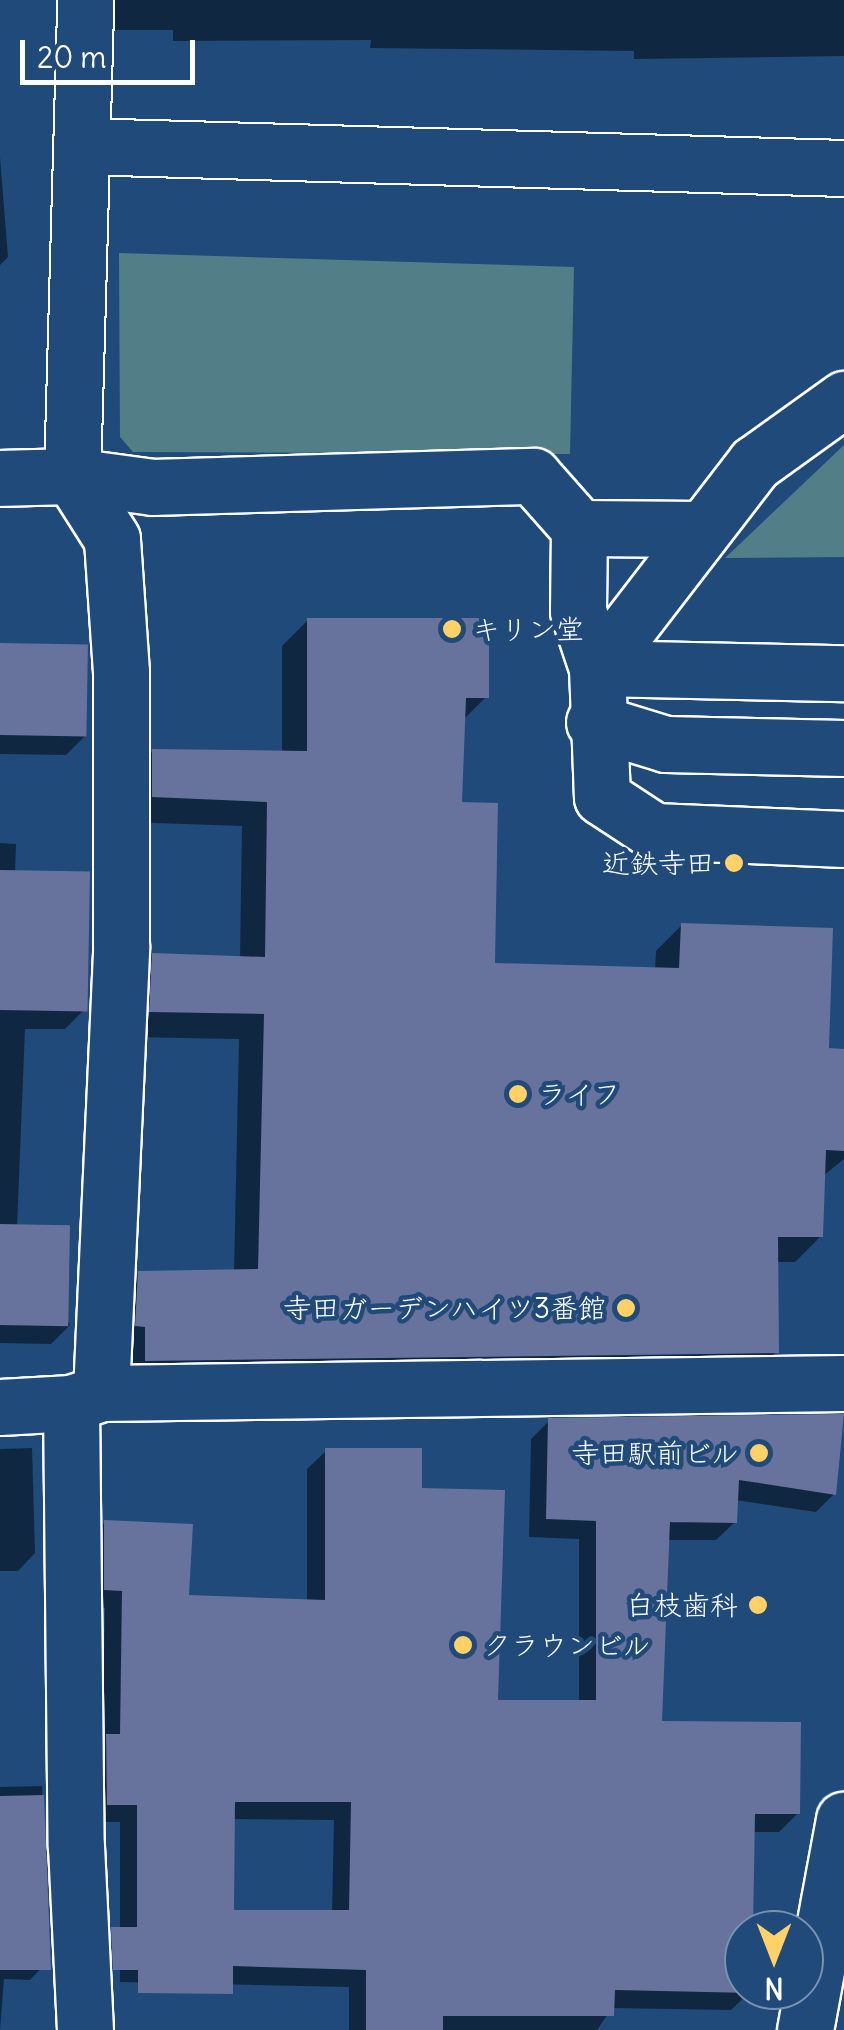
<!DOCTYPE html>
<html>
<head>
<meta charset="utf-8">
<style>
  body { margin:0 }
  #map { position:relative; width:844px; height:2030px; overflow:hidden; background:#1f4a7a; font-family:Delius,"Klee One",sans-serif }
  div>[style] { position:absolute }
  .green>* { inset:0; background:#527e87 }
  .shadow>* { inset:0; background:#0007 }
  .building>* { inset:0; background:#67729d; transform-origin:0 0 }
  .roads { filter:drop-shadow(2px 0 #fff) drop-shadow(-2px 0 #fff) drop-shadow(0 2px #fff) drop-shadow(0 -2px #fff) }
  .street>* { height:55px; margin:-27.5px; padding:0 27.5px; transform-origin:27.5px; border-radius:27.5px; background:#1f4a7a }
  .secondary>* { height:55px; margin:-27.5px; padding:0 27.5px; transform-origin:27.5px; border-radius:27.5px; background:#1f4a7a }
  .dots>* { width:28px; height:28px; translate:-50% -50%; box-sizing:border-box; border:5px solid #1f4a7a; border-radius:50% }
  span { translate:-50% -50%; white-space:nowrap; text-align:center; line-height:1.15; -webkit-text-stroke:9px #1f4a7a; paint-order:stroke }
  .poi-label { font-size:28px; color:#fff }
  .left { translate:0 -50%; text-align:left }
  .right { translate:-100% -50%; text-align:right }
  .north { position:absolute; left:724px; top:1910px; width:100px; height:100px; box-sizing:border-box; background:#1f4a7a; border:2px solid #7992af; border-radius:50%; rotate:180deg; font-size:28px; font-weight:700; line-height:40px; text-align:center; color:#fff }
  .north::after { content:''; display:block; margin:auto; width:35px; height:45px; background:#ffd166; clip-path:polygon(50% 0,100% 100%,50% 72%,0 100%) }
  .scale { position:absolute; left:20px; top:40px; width:175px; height:45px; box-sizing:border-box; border:5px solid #fff; border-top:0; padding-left:12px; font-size:30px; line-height:35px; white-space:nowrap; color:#fff; -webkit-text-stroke:8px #1f4a7a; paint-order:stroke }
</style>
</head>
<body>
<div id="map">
  <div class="green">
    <i style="clip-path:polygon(119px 253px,574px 267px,570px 454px,133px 452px,120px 437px)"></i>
    <i style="clip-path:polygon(844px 445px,844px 557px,725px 558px)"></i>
  </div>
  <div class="shadow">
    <i style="clip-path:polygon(101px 0,844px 0,844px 56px,634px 59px,634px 51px,370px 48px,371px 40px,173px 41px,173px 30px,101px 30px)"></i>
    <i style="clip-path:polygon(0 157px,8px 257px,0 265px)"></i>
    <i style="clip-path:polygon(308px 620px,486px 697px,462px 721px,459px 805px,493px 966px,655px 970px,656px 951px,682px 925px,826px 1050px,844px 1051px,844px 1159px,823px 1176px,821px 1236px,795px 1262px,775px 1262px,776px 1352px,750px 1377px,120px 1386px,113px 1299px,139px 1273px,234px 1272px,239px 1039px,125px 1037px,127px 982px,153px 956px,240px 958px,242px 826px,127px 822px,127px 777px,153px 751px,282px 753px,282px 646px)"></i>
    <i style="clip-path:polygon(0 646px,85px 736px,66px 755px,0 754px)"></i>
    <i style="clip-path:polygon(0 843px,16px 844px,15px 873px,84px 1010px,65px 1029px,25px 1029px,17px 1227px,70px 1325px,51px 1344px,0 1343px)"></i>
    <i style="clip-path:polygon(evenodd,549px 1421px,834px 1494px,816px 1512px,735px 1500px,735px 1522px,716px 1540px,667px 1540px,659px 1724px,798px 1813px,779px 1832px,752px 1832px,751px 1930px,744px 1930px,744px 1990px,750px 1992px,731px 2010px,612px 2008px,597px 2030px,349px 2030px,349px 1987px,120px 1982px,120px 1822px,89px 1822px,89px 1755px,102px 1741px,105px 1608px,87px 1607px,86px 1541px,105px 1522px,187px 1597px,307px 1602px,307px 1469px,326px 1451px,420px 1490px,495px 1702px,579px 1702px,579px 1539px,529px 1537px,531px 1439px,549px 1421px,232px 1819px,334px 1820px,332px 1912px,231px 1912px,232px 1819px)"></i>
    <i style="clip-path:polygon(32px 1448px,35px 1553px,18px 1571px,0 1571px,0 1449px)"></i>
    <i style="clip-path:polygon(42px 1786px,48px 1961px,30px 1980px,4px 1979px,0 2030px,0 1787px)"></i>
  </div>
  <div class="building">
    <i style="clip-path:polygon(307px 618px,489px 618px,489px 698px,466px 698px,462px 802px,498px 803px,495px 963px,679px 968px,681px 923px,833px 928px,829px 1048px,844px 1049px,844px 1151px,826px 1150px,823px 1237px,778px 1237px,779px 1353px,145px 1361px,145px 1327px,135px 1326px,138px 1271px,258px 1269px,264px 1014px,149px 1012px,152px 953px,265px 957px,267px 802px,152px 797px,152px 749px,307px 751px)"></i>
    <i style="left:0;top:643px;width:88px;height:92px;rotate:1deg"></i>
    <i style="left:0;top:870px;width:90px;height:140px;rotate:1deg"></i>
    <i style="left:0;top:1224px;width:70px;height:101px;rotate:1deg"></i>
    <i style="clip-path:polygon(evenodd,844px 1414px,836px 1495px,739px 1480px,737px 1523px,670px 1522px,662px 1721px,801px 1722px,800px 1814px,755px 1814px,753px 1930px,744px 1930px,744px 1990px,752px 1993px,615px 1990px,614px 2016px,443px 2016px,443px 2030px,366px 2030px,366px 1970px,233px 1966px,233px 1994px,138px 1993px,138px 1970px,113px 1970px,111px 1927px,137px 1927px,137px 1805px,107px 1805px,106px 1734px,120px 1734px,122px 1591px,104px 1590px,104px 1520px,193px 1524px,189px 1595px,325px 1600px,325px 1448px,422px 1448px,422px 1488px,505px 1490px,498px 1700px,596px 1700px,596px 1521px,546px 1519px,548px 1418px,844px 1414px,235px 1802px,351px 1802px,349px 1910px,234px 1910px,235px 1802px)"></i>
    <i style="clip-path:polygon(44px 1795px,51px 1970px,0 1970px,0 1796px)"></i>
  </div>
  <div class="roads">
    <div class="street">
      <i style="left:81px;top:146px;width:763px;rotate:1.65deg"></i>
      <i style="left:0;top:478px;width:72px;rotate:-1.6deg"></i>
      <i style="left:72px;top:476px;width:476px;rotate:-88.4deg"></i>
      <i style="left:579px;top:528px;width:124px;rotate:0.5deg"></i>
      <i style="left:597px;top:668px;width:259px;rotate:-52.4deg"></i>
      <i style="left:755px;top:463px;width:110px;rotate:-35.7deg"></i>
      <i style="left:597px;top:668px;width:247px;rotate:1.2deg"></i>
      <i style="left:594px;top:722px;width:75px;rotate:17deg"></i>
      <i style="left:666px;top:744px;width:178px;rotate:1.3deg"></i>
      <i style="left:101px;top:1393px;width:448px;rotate:-87.4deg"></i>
      <i style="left:121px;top:945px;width:273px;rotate:-90deg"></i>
      <i style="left:121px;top:672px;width:133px;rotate:-93.9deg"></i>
      <i style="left:112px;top:539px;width:75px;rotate:-122.4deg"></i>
      <i style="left:72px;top:476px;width:82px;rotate:7.7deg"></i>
      <i style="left:153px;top:487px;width:380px;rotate:-1.7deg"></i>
      <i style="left:533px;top:476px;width:69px;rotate:48.5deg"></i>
      <i style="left:579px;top:528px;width:83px;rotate:90.7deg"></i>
      <i style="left:578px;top:611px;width:60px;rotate:71.6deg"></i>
      <i style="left:597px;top:668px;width:129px;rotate:87.8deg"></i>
      <i style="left:602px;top:797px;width:62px;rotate:33.2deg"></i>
      <i style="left:654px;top:831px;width:190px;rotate:2.4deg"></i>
      <i style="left:71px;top:1403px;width:443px;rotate:89.4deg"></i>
      <i style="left:76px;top:1846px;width:184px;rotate:87.2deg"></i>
      <i style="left:0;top:1407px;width:71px;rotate:-3.2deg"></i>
      <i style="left:71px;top:1403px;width:32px;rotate:-18deg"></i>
      <i style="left:101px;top:1393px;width:743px;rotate:-0.77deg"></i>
    </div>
    <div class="secondary">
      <i style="left:805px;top:2030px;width:214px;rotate:-79.5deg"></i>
    </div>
  </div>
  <div class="dots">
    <i style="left:452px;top:629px;background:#ffd166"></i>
    <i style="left:734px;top:863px;background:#ffd166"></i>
    <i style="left:518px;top:1094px;background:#ffd166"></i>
    <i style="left:626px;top:1308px;background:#ffd166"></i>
    <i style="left:759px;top:1453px;background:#ffd166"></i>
    <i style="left:758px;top:1605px;background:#ffd166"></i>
    <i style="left:463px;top:1645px;background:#ffd166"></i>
  </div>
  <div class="poi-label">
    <span class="left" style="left:472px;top:629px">キリン堂</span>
    <span class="right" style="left:714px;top:863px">近鉄寺田</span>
    <span class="left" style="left:538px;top:1094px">ライフ</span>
    <span class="right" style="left:606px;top:1308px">寺田ガーデンハイツ3番館</span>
    <span class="right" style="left:739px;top:1453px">寺田駅前ビル</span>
    <span class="right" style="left:738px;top:1605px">白枝歯科</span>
    <span class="left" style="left:483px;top:1645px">クラウンビル</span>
  </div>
  <div class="north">N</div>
  <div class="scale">20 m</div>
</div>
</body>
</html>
